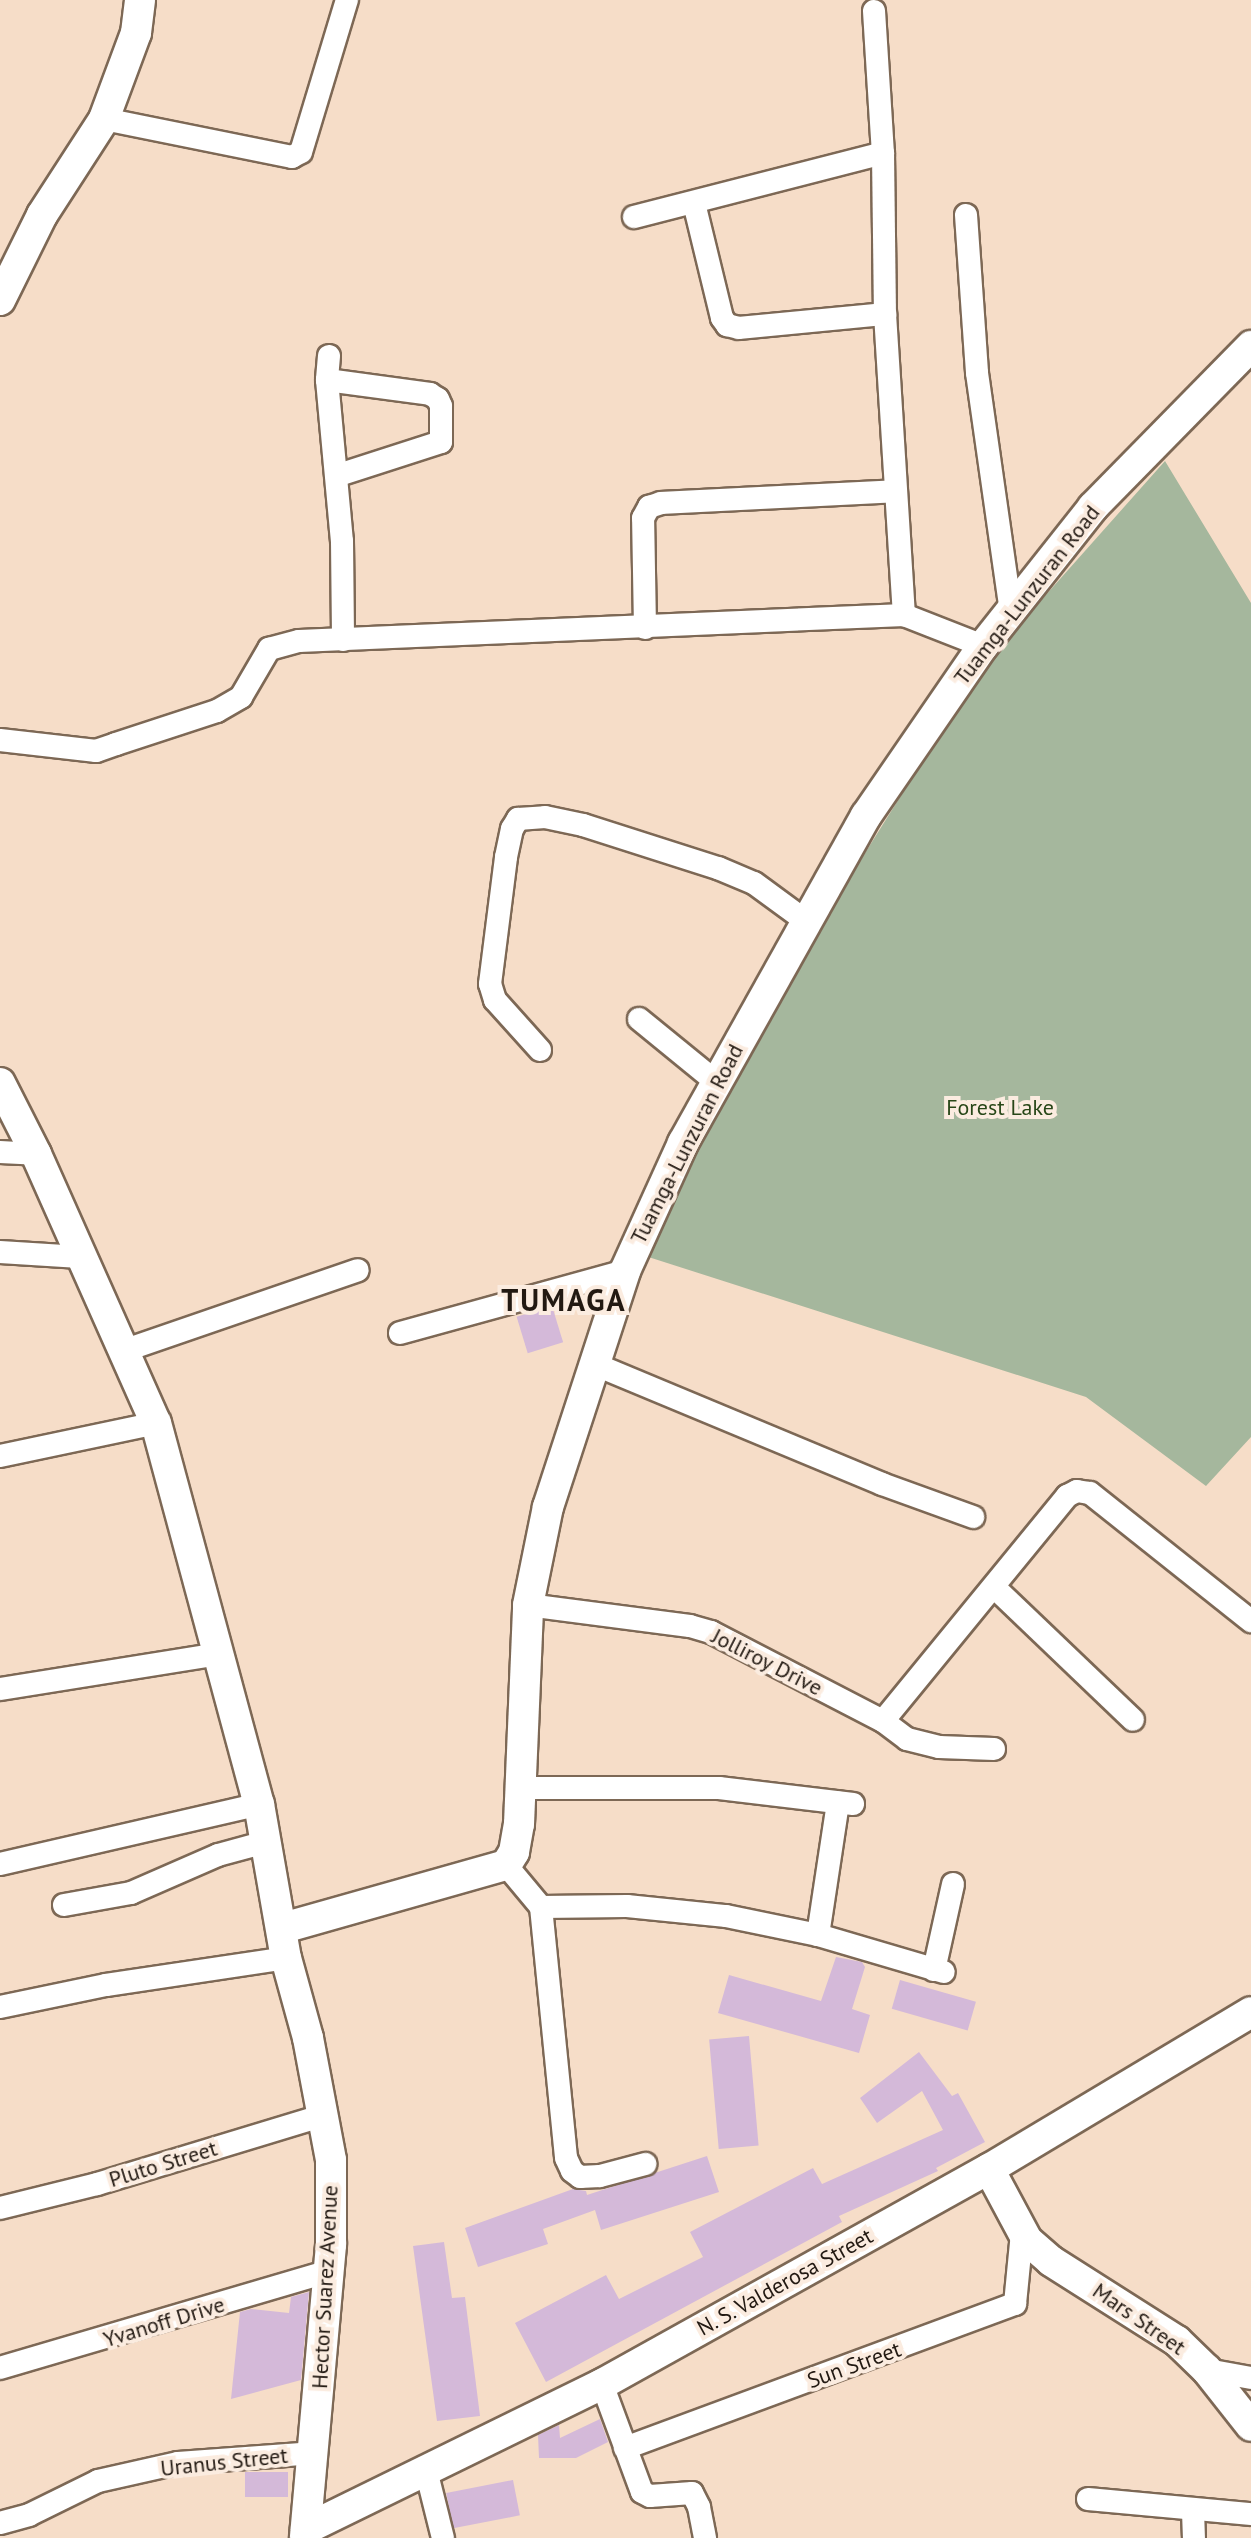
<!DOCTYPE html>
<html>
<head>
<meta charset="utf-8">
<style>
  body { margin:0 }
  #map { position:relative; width:1251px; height:2538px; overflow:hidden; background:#f6ddc8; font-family:"PT Sans",sans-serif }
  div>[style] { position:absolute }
  .green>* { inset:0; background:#a5b79d }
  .building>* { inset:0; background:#d4b9d9; transform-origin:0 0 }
  .roads { filter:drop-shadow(2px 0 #7d6855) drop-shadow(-2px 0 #7d6855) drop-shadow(0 2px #7d6855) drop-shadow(0 -2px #7d6855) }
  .street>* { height:22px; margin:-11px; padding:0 11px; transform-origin:11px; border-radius:11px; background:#fff }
  .secondary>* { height:30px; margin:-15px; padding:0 15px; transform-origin:15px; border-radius:15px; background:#fff }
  span { translate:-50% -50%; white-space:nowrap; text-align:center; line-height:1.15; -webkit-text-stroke:8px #fbece0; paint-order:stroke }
  .street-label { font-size:22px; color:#221912 }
  .park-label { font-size:22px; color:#284718 }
  .district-label { font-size:30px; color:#221912; font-weight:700; letter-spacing:2px }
</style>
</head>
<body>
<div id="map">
  <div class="green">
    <i style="clip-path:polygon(1165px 461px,1251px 603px,1251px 1437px,1206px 1486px,1086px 1397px,639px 1254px,732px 1066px,980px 669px)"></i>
  </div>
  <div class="building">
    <i style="left:552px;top:1306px;width:38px;height:37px;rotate:73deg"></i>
    <i style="clip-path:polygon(836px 1957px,862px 1962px,865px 1967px,852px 2009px,870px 2015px,859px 2053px,718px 2013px,729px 1975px,821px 2001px)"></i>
    <i style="left:900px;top:1980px;width:79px;height:30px;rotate:16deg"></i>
    <i style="left:749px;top:2036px;width:110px;height:40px;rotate:85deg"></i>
    <i style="clip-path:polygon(919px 2052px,952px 2096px,958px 2093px,985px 2142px,936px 2168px,938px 2171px,839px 2216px,842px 2222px,546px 2382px,515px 2323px,606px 2275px,619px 2299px,703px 2257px,690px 2232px,813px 2168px,822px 2184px,943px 2130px,922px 2091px,877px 2123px,860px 2098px)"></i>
    <i style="clip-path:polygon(707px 2156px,719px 2192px,601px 2230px,595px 2210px,543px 2229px,548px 2244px,478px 2267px,465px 2228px,573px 2189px,586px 2191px,587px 2195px)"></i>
    <i style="clip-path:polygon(444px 2242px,452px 2298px,465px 2297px,480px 2416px,437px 2421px,413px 2246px)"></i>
    <i style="clip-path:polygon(309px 2292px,301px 2380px,231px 2399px,240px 2312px,251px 2309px,289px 2313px,291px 2297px)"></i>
    <i style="clip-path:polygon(600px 2419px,608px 2442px,576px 2458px,539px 2458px,538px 2435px,559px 2425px,560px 2438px)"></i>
    <i style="left:245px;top:2472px;width:43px;height:25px"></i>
    <i style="left:513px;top:2480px;width:36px;height:68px;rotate:79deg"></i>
  </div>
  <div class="roads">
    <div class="street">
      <i style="left:874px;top:11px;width:142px;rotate:86.4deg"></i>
      <i style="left:883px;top:153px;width:161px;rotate:89.3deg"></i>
      <i style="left:885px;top:314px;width:302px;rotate:86.4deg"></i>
      <i style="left:104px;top:119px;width:192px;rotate:11.4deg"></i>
      <i style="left:292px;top:157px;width:10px;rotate:-29deg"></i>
      <i style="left:301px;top:152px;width:159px;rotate:-73.2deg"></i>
      <i style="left:694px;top:203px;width:118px;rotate:76.3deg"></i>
      <i style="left:722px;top:318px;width:9px;rotate:54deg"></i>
      <i style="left:727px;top:325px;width:12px;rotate:14deg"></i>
      <i style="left:739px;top:328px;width:147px;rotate:-5.5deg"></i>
      <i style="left:966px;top:215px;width:158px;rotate:86deg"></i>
      <i style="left:977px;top:373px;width:240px;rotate:81.9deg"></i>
      <i style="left:634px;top:217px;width:257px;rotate:-14.4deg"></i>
      <i style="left:329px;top:356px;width:24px;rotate:95deg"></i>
      <i style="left:327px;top:380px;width:162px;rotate:84.7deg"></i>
      <i style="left:342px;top:541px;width:99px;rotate:89.4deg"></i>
      <i style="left:327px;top:380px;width:104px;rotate:7.7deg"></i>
      <i style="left:430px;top:394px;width:9px;rotate:32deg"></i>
      <i style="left:438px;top:399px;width:8px;rotate:67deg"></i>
      <i style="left:441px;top:406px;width:36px;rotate:90deg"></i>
      <i style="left:441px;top:442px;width:110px;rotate:162.1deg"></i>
      <i style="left:645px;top:628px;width:110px;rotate:-91deg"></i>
      <i style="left:643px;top:518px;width:13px;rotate:-61deg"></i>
      <i style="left:649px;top:507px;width:13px;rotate:-18deg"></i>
      <i style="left:661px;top:503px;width:233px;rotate:-2.9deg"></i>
      <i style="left:0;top:740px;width:97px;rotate:6.5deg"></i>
      <i style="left:96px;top:751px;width:21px;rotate:-19deg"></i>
      <i style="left:116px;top:744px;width:106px;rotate:-18.1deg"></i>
      <i style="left:217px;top:711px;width:28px;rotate:-30deg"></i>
      <i style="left:241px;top:697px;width:56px;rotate:-59.7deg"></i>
      <i style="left:269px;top:649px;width:31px;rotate:-15deg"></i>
      <i style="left:299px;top:641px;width:606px;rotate:-2.46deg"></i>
      <i style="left:904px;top:615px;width:85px;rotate:21.4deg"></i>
      <i style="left:639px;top:1019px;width:98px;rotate:39.2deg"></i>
      <i style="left:540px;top:1050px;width:67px;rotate:-132deg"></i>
      <i style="left:495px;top:1000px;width:17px;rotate:-107deg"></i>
      <i style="left:490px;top:984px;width:128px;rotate:-82.8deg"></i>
      <i style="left:506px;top:857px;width:29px;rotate:-78deg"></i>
      <i style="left:512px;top:829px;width:12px;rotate:-59deg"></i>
      <i style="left:518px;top:819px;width:27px;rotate:-4deg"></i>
      <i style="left:545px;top:817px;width:39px;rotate:12deg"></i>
      <i style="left:583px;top:825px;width:142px;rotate:17.7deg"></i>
      <i style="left:718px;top:868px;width:39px;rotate:23deg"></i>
      <i style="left:754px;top:883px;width:64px;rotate:36.2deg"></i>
      <i style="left:0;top:1152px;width:36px;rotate:3deg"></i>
      <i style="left:0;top:1252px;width:80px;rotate:3.6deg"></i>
      <i style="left:400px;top:1333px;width:233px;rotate:-15.4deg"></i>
      <i style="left:126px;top:1350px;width:245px;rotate:-19deg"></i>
      <i style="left:594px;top:1364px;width:312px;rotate:22.6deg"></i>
      <i style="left:882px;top:1484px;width:97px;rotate:19.9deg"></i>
      <i style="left:0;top:1456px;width:159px;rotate:-11.9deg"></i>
      <i style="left:994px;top:1587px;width:192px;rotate:43.7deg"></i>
      <i style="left:528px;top:1605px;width:163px;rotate:7.4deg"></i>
      <i style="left:690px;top:1626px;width:22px;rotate:16deg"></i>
      <i style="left:711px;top:1632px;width:194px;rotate:27.4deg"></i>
      <i style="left:883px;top:1721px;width:30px;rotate:37deg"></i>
      <i style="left:907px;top:1739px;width:33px;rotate:14deg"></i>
      <i style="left:939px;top:1747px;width:55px;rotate:2.1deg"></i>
      <i style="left:0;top:1689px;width:221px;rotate:-9.1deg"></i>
      <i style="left:883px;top:1721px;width:291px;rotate:-50.7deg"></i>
      <i style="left:1067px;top:1496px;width:11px;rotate:-27deg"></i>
      <i style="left:1077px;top:1491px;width:13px;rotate:9deg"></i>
      <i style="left:1090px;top:1493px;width:206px;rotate:38.5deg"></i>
      <i style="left:520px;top:1788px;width:199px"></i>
      <i style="left:719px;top:1788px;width:135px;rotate:6.8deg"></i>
      <i style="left:0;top:1864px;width:266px;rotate:-13deg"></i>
      <i style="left:506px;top:1865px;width:55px;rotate:50.2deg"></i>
      <i style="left:541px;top:1907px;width:252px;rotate:84.3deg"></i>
      <i style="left:566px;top:2158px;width:14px;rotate:65deg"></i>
      <i style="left:572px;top:2171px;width:10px;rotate:37deg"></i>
      <i style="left:580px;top:2177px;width:20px;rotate:-3deg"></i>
      <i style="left:600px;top:2176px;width:47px;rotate:-14.9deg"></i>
      <i style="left:64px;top:1905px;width:68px;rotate:-10.2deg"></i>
      <i style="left:131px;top:1893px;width:95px;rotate:-23.6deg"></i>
      <i style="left:218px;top:1855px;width:50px;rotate:-15.2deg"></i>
      <i style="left:541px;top:1907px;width:86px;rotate:-0.7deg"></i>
      <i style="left:627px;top:1906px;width:100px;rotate:5.8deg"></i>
      <i style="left:726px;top:1916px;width:94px;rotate:11.7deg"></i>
      <i style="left:818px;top:1935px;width:131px;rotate:16.4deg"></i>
      <i style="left:818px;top:1935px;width:134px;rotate:-81.4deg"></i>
      <i style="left:934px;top:1970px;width:88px;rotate:-77.5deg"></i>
      <i style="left:0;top:2007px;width:108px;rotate:-11.7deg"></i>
      <i style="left:106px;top:1985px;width:182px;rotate:-8.5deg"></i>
      <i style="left:0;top:2208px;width:100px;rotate:-13.9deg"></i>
      <i style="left:97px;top:2184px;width:237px;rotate:-16.9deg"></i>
      <i style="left:0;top:2368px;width:341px;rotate:-16.4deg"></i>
      <i style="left:1207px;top:2370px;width:45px;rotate:10.3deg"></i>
      <i style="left:602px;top:2384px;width:115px;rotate:69.7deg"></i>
      <i style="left:642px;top:2492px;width:9px;rotate:27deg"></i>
      <i style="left:650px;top:2496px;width:42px;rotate:-4.1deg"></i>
      <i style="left:692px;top:2493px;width:16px;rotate:63deg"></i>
      <i style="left:699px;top:2507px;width:32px;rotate:79deg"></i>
      <i style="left:625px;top:2448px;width:416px;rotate:-20.3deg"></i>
      <i style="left:1015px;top:2304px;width:71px;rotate:-84.4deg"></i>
      <i style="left:426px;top:2470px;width:70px;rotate:76deg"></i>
      <i style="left:1088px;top:2499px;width:164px;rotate:5.3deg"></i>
      <i style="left:1193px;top:2511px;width:27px;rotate:88deg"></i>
      <i style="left:0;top:2523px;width:30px;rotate:-15deg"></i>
      <i style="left:29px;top:2515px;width:77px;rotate:-26.2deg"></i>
      <i style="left:98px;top:2481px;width:82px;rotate:-12.7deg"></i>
      <i style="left:178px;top:2463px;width:137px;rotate:-4.2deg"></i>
    </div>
    <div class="secondary">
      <i style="left:0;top:300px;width:95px;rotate:-63.7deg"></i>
      <i style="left:42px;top:215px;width:114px;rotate:-57.1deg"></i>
      <i style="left:104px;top:119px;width:92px;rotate:-69.6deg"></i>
      <i style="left:136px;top:33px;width:33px;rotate:-83deg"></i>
      <i style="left:0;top:1083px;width:80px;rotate:63.1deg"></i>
      <i style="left:36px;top:1154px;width:295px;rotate:66deg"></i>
      <i style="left:156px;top:1423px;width:395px;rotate:74.9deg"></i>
      <i style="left:259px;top:1804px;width:156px;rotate:80.1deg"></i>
      <i style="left:286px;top:1958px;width:83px;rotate:74.6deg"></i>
      <i style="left:308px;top:2038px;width:124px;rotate:79.3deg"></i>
      <i style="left:331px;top:2160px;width:85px;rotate:90deg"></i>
      <i style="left:331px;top:2245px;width:294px;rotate:95.1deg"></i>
      <i style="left:283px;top:1928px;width:232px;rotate:-15.8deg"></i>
      <i style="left:506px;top:1865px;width:15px;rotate:-58deg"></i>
      <i style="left:514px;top:1852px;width:28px;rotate:-80deg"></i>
      <i style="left:519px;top:1824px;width:219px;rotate:-87.6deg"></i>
      <i style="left:528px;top:1605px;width:100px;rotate:-78.5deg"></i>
      <i style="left:548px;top:1507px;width:248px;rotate:-71.9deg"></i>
      <i style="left:625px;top:1271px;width:141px;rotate:-65.6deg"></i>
      <i style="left:683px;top:1143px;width:375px;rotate:-60.8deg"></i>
      <i style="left:866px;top:816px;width:206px;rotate:-55.5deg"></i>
      <i style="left:983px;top:646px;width:177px;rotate:-51.6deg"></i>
      <i style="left:1093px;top:507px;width:226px;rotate:-45.5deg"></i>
      <i style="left:989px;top:2169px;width:81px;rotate:61.8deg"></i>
      <i style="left:1027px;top:2240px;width:32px;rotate:41deg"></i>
      <i style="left:1051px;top:2261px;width:149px;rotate:32.4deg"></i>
      <i style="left:1177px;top:2341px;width:42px;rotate:44deg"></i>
      <i style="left:1207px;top:2370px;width:71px;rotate:51.8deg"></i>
      <i style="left:306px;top:2529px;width:330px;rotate:-26.1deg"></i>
      <i style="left:602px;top:2384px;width:443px;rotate:-29.1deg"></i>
      <i style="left:989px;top:2169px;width:305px;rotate:-30.9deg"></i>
    </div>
  </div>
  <div class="street-label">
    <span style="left:1027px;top:595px;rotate:-52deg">Tuamga-Lunzuran Road</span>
    <span style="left:687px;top:1144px;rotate:-63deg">Tuamga-Lunzuran Road</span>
    <span style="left:767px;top:1662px;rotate:27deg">Jolliroy Drive</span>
    <span style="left:163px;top:2164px;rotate:-17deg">Pluto Street</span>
    <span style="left:785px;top:2282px;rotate:-29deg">N. S. Valderosa Street</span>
    <span style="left:325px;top:2287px;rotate:-87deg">Hector Suarez Avenue</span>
    <span style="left:1139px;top:2319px;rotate:35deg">Mars Street</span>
    <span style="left:164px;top:2322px;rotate:-17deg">Yvanoff Drive</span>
    <span style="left:854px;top:2365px;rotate:-20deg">Sun Street</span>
    <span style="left:224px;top:2462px;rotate:-6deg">Uranus Street</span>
  </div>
  <div class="park-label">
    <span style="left:1000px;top:1108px">Forest Lake</span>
  </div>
  <div class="district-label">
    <span style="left:564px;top:1300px">TUMAGA</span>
  </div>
</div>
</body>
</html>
